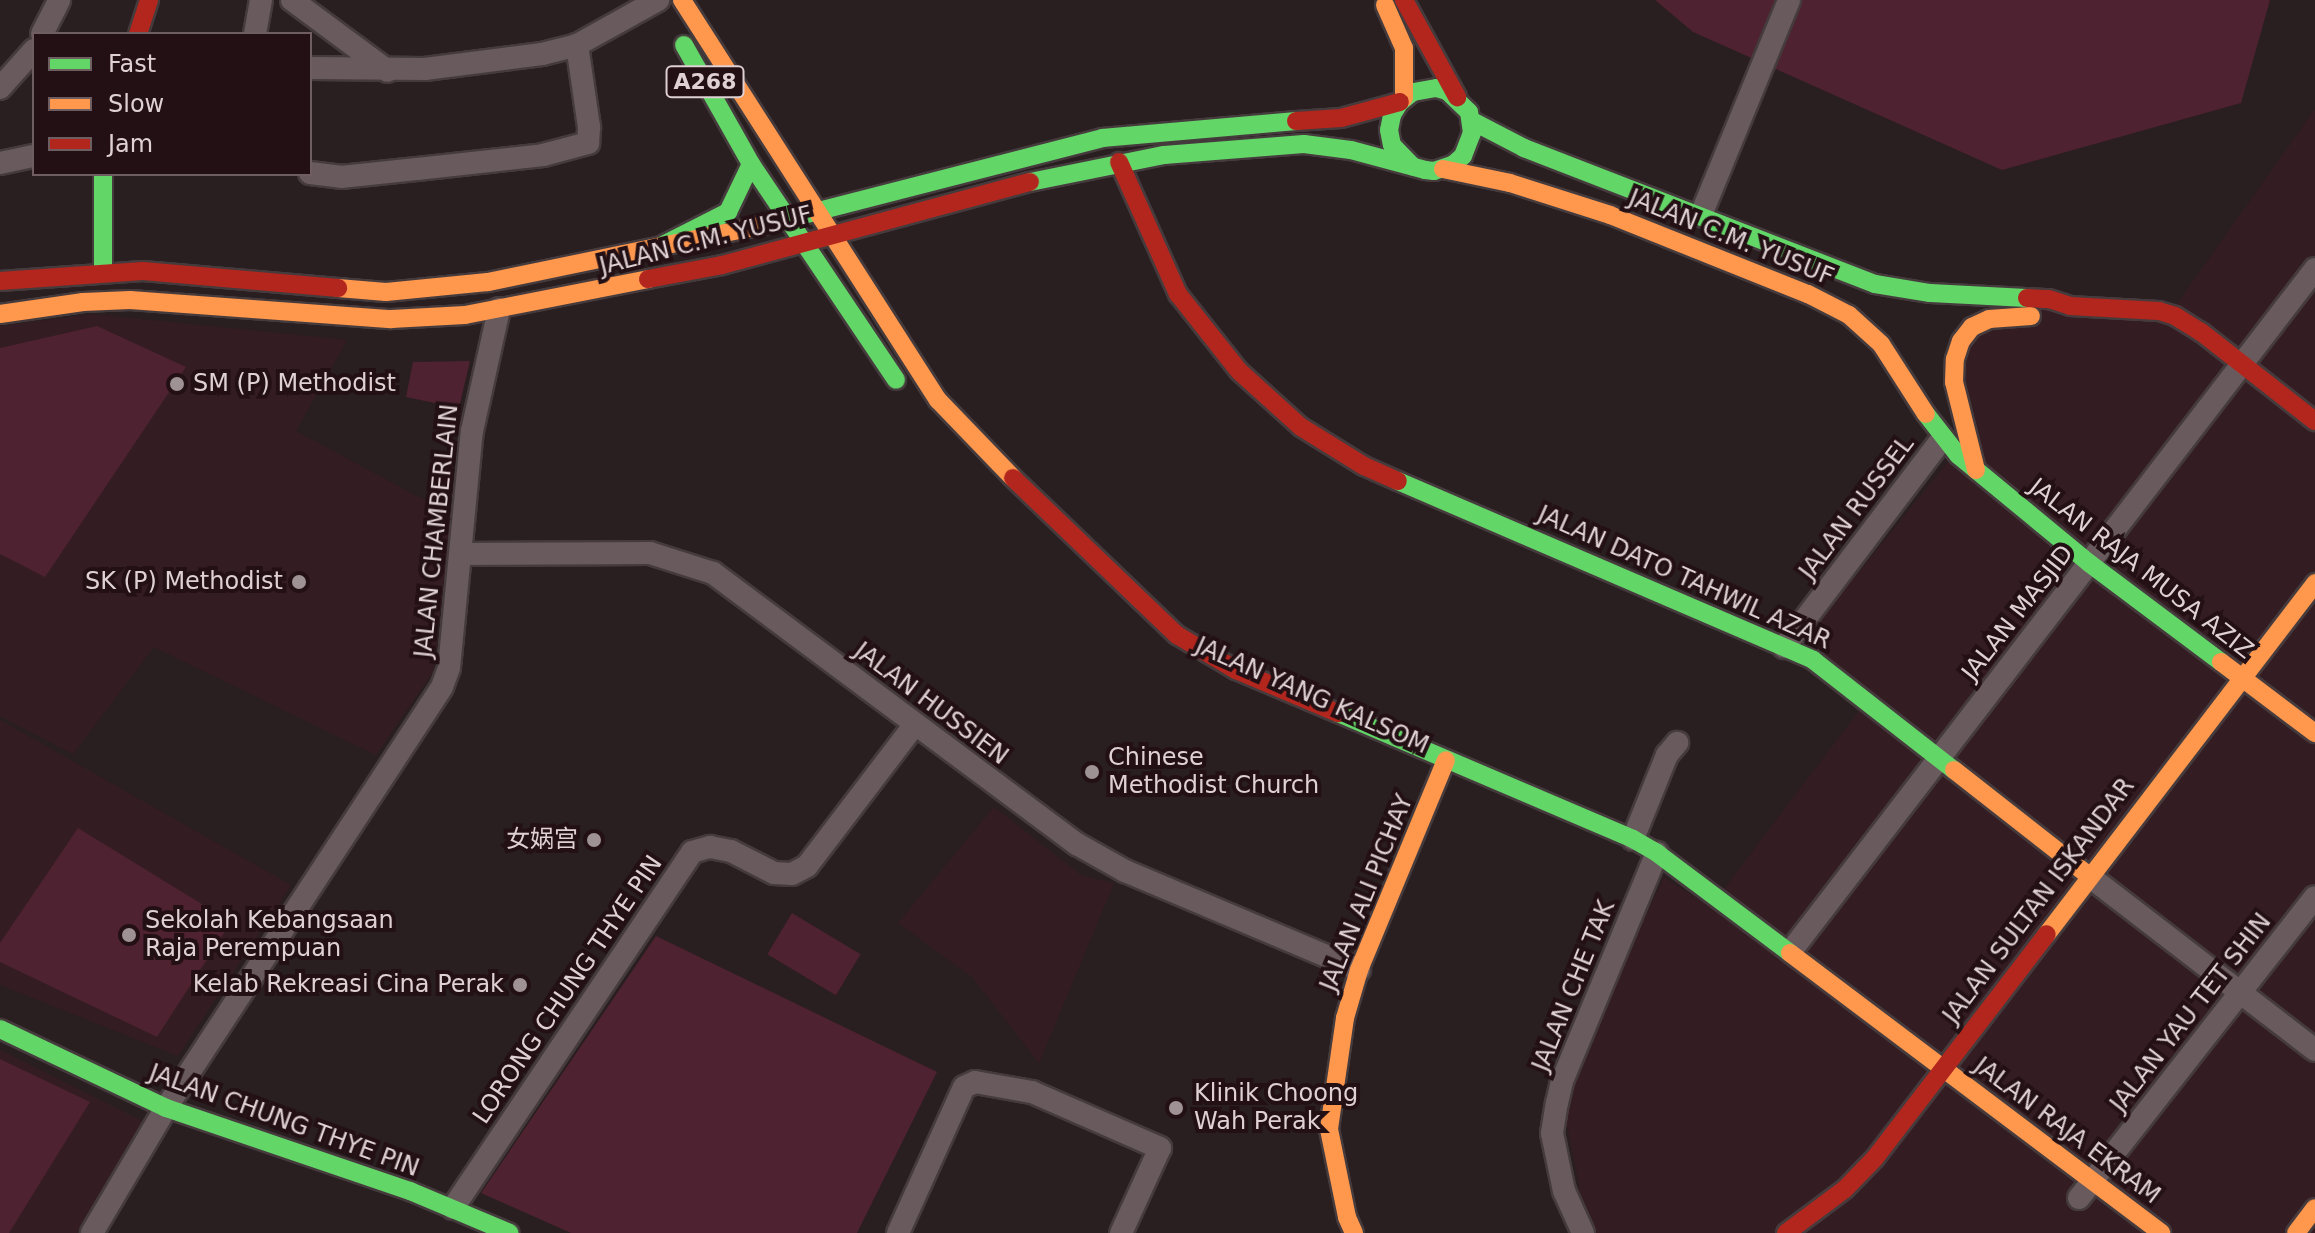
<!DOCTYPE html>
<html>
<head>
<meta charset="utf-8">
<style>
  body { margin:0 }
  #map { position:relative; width:2315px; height:1233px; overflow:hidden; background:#291e20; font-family:"DejaVu Sans","Noto Sans SC",sans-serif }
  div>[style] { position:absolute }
  .built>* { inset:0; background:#341c23 }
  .green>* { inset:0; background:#4e2230; transform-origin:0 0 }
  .roads { filter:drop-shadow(2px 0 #453b3d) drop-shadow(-2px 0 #453b3d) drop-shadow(0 2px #453b3d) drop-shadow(0 -2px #453b3d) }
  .street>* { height:22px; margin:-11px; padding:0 11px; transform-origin:11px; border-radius:11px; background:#685a5d }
  .fast>* { height:18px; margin:-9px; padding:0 9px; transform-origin:9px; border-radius:9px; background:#63d668 }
  .slow>* { height:18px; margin:-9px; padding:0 9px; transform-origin:9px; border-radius:9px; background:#ff974d }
  .jam>* { height:18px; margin:-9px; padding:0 9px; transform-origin:9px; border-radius:9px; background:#b3261e }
  .dots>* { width:22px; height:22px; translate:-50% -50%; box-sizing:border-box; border:4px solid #231015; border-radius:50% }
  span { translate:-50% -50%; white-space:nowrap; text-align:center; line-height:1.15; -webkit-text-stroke:8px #231015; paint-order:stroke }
  .shield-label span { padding:2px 6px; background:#231015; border:2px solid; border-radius:6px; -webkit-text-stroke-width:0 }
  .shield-label { font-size:22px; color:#ded0d3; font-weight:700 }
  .street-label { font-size:24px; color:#ded0d3 }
  .poi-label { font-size:24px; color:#ded0d3 }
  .left { translate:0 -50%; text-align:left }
  .right { translate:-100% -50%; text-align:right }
  .legend { position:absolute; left:32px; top:32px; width:280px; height:144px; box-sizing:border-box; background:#231015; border:2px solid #6e5d61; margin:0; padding:10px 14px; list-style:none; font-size:24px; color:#ded0d3 }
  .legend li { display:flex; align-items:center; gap:16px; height:40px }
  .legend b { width:40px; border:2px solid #6e5d61 }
</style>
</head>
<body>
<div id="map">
  <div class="built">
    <i style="clip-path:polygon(2315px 109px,2315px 1233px,1596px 1233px,1586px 1220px,1565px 1115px,1588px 1037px,1664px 877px,1710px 907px,1869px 698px,1797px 648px,1957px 451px,1956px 354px,2003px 304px,2169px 315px)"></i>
    <i style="clip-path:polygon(93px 314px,347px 340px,296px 431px,452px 515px,433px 672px,376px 755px,154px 647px,73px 754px,0 716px,0 326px)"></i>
    <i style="clip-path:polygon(0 720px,291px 885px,178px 1056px,0 985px)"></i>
    <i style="clip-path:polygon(994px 807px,1082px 876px,1114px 883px,1039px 1063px,972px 977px,898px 923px)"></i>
    <i style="clip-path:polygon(0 1050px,146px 1123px,78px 1233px,0 1233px)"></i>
  </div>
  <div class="green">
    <i style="clip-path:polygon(1655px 0,2270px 0,2241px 103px,2002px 170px,1693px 32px)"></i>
    <i style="clip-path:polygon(97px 326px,186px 367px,45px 577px,0 554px,0 348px)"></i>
    <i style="clip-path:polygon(470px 361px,459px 408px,406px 397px,413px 362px)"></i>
    <i style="clip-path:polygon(78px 828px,231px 922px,157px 1037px,0 962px,0 943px)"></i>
    <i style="left:792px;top:913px;width:80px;height:48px;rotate:31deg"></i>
    <i style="clip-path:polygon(656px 936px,937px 1072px,857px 1233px,571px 1233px,481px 1193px)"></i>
    <i style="clip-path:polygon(0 1059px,90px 1102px,9px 1233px,0 1233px)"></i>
  </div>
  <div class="roads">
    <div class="street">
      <i style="left:292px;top:0;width:119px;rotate:36.5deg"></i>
      <i style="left:42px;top:34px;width:38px;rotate:-63deg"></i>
      <i style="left:255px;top:34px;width:35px;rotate:-80deg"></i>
      <i style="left:310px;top:68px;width:115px;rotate:0.5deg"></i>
      <i style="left:425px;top:69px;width:118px;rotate:-7.3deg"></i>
      <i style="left:542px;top:54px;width:36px;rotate:-14deg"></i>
      <i style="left:577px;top:45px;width:93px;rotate:-29.1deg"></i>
      <i style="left:0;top:88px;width:51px;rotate:-48.2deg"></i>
      <i style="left:0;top:163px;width:35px;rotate:-12deg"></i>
      <i style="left:310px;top:173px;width:31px;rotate:7deg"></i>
      <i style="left:341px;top:177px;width:76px;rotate:-6deg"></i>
      <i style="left:417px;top:169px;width:127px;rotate:-6.3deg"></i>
      <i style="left:543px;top:155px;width:47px;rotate:-14.9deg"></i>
      <i style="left:588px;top:143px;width:16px;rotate:-86deg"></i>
      <i style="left:589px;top:127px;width:83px;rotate:-98.3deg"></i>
      <i style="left:1701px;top:215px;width:232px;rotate:-67.7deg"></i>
      <i style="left:460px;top:554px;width:190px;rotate:-0.3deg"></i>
      <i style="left:650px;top:553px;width:66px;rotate:17.6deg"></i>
      <i style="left:713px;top:573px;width:454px;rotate:36.7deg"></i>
      <i style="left:1077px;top:844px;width:55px;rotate:29.4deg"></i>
      <i style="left:1125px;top:871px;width:254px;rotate:22.9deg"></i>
      <i style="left:1784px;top:647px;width:261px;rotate:-52.8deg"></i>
      <i style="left:1633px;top:839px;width:91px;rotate:-68deg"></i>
      <i style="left:1667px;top:755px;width:16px;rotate:-50deg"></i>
      <i style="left:2089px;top:876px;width:285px;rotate:37.6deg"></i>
      <i style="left:1791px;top:951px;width:860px;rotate:-52.46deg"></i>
      <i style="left:2079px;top:1198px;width:382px;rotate:-51.9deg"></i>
      <i style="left:453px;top:1208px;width:429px;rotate:-56.1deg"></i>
      <i style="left:692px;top:852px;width:19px;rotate:-16deg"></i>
      <i style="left:710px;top:847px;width:21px;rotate:11deg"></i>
      <i style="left:731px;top:851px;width:48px;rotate:27.1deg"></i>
      <i style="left:774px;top:873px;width:18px;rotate:3deg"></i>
      <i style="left:792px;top:874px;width:17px;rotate:-28deg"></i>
      <i style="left:807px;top:866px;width:178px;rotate:-52.7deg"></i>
      <i style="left:92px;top:1233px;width:145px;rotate:-59.4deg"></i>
      <i style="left:166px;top:1108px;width:503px;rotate:-56.75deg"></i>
      <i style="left:442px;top:687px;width:20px;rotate:-70deg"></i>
      <i style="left:449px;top:668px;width:238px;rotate:-84.5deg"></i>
      <i style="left:472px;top:431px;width:125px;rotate:-77.5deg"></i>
      <i style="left:898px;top:1233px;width:160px;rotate:-65.7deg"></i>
      <i style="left:964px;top:1087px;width:12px;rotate:-24deg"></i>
      <i style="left:975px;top:1082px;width:58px;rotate:10deg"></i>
      <i style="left:1032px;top:1092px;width:140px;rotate:23.6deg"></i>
      <i style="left:1160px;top:1148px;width:94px;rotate:114.6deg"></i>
      <i style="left:1583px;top:1233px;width:46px;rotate:-114.3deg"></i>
      <i style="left:1564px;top:1191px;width:59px;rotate:-101.7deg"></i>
      <i style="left:1552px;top:1133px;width:30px;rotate:-81deg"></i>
      <i style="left:1557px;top:1103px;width:23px;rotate:-77deg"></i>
      <i style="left:1562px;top:1081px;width:247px;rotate:-67.4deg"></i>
    </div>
    <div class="fast">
      <i style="left:684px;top:45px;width:137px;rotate:60.6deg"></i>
      <i style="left:751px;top:164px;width:260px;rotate:56.1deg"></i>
      <i style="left:1472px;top:121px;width:59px;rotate:27.4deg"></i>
      <i style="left:1524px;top:148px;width:376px;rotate:21.2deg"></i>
      <i style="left:1875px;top:284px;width:56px;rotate:9.3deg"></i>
      <i style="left:1930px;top:293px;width:97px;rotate:3deg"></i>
      <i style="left:103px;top:174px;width:98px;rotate:90deg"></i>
      <i style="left:1030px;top:182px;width:137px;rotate:-11.4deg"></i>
      <i style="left:1164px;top:155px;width:140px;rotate:-4.5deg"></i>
      <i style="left:1304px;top:144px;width:47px;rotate:7.3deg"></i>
      <i style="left:1351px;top:150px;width:77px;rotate:15.1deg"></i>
      <i style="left:1425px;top:170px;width:9px;rotate:6deg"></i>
      <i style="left:1434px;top:171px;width:21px;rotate:-19deg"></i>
      <i style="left:1454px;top:164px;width:12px;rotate:-42deg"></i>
      <i style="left:1463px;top:156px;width:25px;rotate:-69deg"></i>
      <i style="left:1472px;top:133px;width:21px;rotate:-98deg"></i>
      <i style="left:1469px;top:112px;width:30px;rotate:-136deg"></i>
      <i style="left:1447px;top:91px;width:11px;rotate:-165deg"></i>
      <i style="left:1436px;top:88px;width:23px;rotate:170deg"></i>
      <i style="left:1413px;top:92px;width:16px;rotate:142deg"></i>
      <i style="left:1400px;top:102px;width:15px;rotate:122deg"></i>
      <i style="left:1392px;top:115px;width:15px;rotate:101deg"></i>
      <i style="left:1389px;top:130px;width:15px;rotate:79deg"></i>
      <i style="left:1392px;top:145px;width:30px;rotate:46deg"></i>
      <i style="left:764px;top:225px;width:349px;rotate:-14.4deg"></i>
      <i style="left:1102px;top:138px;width:195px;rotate:-5deg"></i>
      <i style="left:657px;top:248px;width:80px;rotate:-26.9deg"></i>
      <i style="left:728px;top:212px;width:53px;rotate:-64.4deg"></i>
      <i style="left:1926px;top:414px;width:52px;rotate:52deg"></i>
      <i style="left:1958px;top:455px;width:170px;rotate:39.5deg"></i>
      <i style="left:2089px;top:563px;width:165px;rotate:36.9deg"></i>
      <i style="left:1398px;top:481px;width:452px;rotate:23.3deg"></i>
      <i style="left:1813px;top:660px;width:179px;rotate:38deg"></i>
      <i style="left:1338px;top:713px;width:321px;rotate:23.1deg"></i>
      <i style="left:1633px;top:839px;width:28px;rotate:30deg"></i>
      <i style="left:1657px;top:853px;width:166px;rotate:36.9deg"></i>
      <i style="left:0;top:1029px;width:184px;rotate:25.4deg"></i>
      <i style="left:166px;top:1108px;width:258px;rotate:18.8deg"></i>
      <i style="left:410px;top:1191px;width:108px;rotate:22.8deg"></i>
    </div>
    <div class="slow">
      <i style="left:682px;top:0;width:475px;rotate:57.4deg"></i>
      <i style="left:938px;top:400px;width:108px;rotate:46.1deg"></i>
      <i style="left:1385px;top:5px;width:47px;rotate:66.2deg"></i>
      <i style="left:1404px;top:48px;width:50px;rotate:90deg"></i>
      <i style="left:1443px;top:169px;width:68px;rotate:11.8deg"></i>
      <i style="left:1510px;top:183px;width:105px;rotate:17.7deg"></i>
      <i style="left:1610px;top:215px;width:213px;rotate:21.8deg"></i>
      <i style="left:1808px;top:294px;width:46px;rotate:27.1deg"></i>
      <i style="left:1849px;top:315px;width:43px;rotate:42.2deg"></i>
      <i style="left:1881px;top:344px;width:83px;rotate:57.3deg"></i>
      <i style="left:338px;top:288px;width:48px;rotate:4.8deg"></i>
      <i style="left:386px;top:292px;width:102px;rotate:-5.6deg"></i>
      <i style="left:488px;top:282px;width:282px;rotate:-11.7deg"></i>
      <i style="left:0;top:314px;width:84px;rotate:-8.2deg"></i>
      <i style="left:83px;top:302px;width:47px;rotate:-2.4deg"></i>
      <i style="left:130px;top:300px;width:262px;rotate:4.2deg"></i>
      <i style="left:391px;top:319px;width:74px;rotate:-3.1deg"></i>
      <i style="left:465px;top:315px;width:187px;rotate:-11.1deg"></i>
      <i style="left:1976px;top:470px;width:91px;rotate:-104deg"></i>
      <i style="left:1954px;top:382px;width:23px;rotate:-88deg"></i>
      <i style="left:1955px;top:359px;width:19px;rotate:-72deg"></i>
      <i style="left:1961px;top:341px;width:18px;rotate:-52deg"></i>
      <i style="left:1972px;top:327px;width:19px;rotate:-25deg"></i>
      <i style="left:1989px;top:319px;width:42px;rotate:-4.1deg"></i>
      <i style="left:2221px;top:662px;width:118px;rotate:37.1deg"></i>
      <i style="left:1954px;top:770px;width:172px;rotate:38.1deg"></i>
      <i style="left:2047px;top:934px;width:442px;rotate:-52.6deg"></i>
      <i style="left:1790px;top:953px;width:465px;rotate:37deg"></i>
      <i style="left:1354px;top:1233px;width:17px;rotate:-114deg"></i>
      <i style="left:1347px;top:1217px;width:90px;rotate:-101.6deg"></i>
      <i style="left:1329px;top:1129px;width:112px;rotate:-81.8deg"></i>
      <i style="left:1345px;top:1018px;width:50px;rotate:-73.7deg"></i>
      <i style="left:1359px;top:970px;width:227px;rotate:-67.5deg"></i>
      <i style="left:2296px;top:1233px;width:31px;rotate:-53deg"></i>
    </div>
    <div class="jam">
      <i style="left:1404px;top:0;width:111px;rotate:61.3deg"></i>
      <i style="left:138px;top:34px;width:36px;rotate:-72deg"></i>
      <i style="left:1296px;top:121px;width:45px;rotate:-3.8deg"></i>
      <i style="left:1341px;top:118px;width:61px;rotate:-15.2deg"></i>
      <i style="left:1119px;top:162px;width:145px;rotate:65.9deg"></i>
      <i style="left:1178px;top:294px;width:98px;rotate:51.6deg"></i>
      <i style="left:1239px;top:371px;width:84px;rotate:42.1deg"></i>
      <i style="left:1301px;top:427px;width:74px;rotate:31.8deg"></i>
      <i style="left:1364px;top:466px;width:37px;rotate:24deg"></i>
      <i style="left:648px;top:279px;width:75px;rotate:-10.7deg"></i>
      <i style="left:722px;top:265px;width:319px;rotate:-15.1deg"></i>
      <i style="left:0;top:281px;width:143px;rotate:-4deg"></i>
      <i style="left:143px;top:271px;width:196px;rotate:5deg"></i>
      <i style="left:2027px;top:298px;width:22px;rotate:3deg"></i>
      <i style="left:2049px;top:299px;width:22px;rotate:18deg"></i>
      <i style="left:2070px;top:306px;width:89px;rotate:3.2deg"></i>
      <i style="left:2159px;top:311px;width:17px;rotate:17deg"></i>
      <i style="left:2175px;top:316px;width:31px;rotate:32deg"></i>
      <i style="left:2201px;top:332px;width:145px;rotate:38deg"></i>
      <i style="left:1013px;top:478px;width:227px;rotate:43.8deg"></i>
      <i style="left:1177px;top:635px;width:69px;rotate:30.7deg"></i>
      <i style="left:1236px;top:670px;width:111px;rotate:22.9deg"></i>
      <i style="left:1786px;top:1233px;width:74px;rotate:-36.7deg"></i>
      <i style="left:1845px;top:1189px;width:43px;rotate:-45.9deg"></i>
      <i style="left:1875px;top:1158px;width:282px;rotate:-52.5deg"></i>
    </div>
  </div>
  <div class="dots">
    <i style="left:177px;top:384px;background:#9f9294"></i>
    <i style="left:299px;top:582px;background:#9f9294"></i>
    <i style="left:1092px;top:772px;background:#9f9294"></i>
    <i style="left:594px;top:840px;background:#9f9294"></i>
    <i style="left:129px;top:935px;background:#9f9294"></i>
    <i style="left:520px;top:985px;background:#9f9294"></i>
    <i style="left:1176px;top:1108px;background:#9f9294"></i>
  </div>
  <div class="shield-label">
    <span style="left:705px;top:82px">A268</span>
  </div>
  <div class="street-label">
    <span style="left:1731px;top:238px;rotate:22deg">JALAN C.M. YUSUF</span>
    <span style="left:706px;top:241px;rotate:-14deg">JALAN C.M. YUSUF</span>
    <span style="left:1857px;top:508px;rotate:-53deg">JALAN RUSSEL</span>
    <span style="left:437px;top:531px;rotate:-84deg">JALAN CHAMBERLAIN</span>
    <span style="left:2141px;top:569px;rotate:38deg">JALAN RAJA MUSA AZIZ</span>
    <span style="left:1684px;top:578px;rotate:24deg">JALAN DATO TAHWIL AZAR</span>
    <span style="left:2018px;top:613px;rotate:-52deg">JALAN MASJID</span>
    <span style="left:1312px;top:696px;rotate:24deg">JALAN YANG KALSOM</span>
    <span style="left:931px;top:704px;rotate:37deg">JALAN HUSSIEN</span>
    <span style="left:1367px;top:893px;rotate:-68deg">JALAN ALI PICHAY</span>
    <span style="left:2039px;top:901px;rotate:-53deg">JALAN SULTAN ISKANDAR</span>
    <span style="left:1574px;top:986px;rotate:-68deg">JALAN CHE TAK</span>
    <span style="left:568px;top:990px;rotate:-56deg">LORONG CHUNG THYE PIN</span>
    <span style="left:2191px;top:1013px;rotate:-52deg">JALAN YAU TET SHIN</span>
    <span style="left:284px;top:1121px;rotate:20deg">JALAN CHUNG THYE PIN</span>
    <span style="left:2067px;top:1131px;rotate:37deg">JALAN RAJA EKRAM</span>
  </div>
  <div class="poi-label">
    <span class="left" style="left:193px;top:384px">SM (P) Methodist</span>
    <span class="right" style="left:283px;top:582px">SK (P) Methodist</span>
    <span class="left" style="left:1108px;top:772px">Chinese<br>Methodist Church</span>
    <span class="right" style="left:578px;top:840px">女娲宫</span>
    <span class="left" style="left:145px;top:935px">Sekolah Kebangsaan<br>Raja Perempuan</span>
    <span class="right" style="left:504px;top:985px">Kelab Rekreasi Cina Perak</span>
    <span class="left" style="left:1194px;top:1108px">Klinik Choong<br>Wah Perak</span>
  </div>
  <ul class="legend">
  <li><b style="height:10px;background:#63d668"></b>Fast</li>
  <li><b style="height:10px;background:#ff974d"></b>Slow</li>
  <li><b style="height:10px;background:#b3261e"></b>Jam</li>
  </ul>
</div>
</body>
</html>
